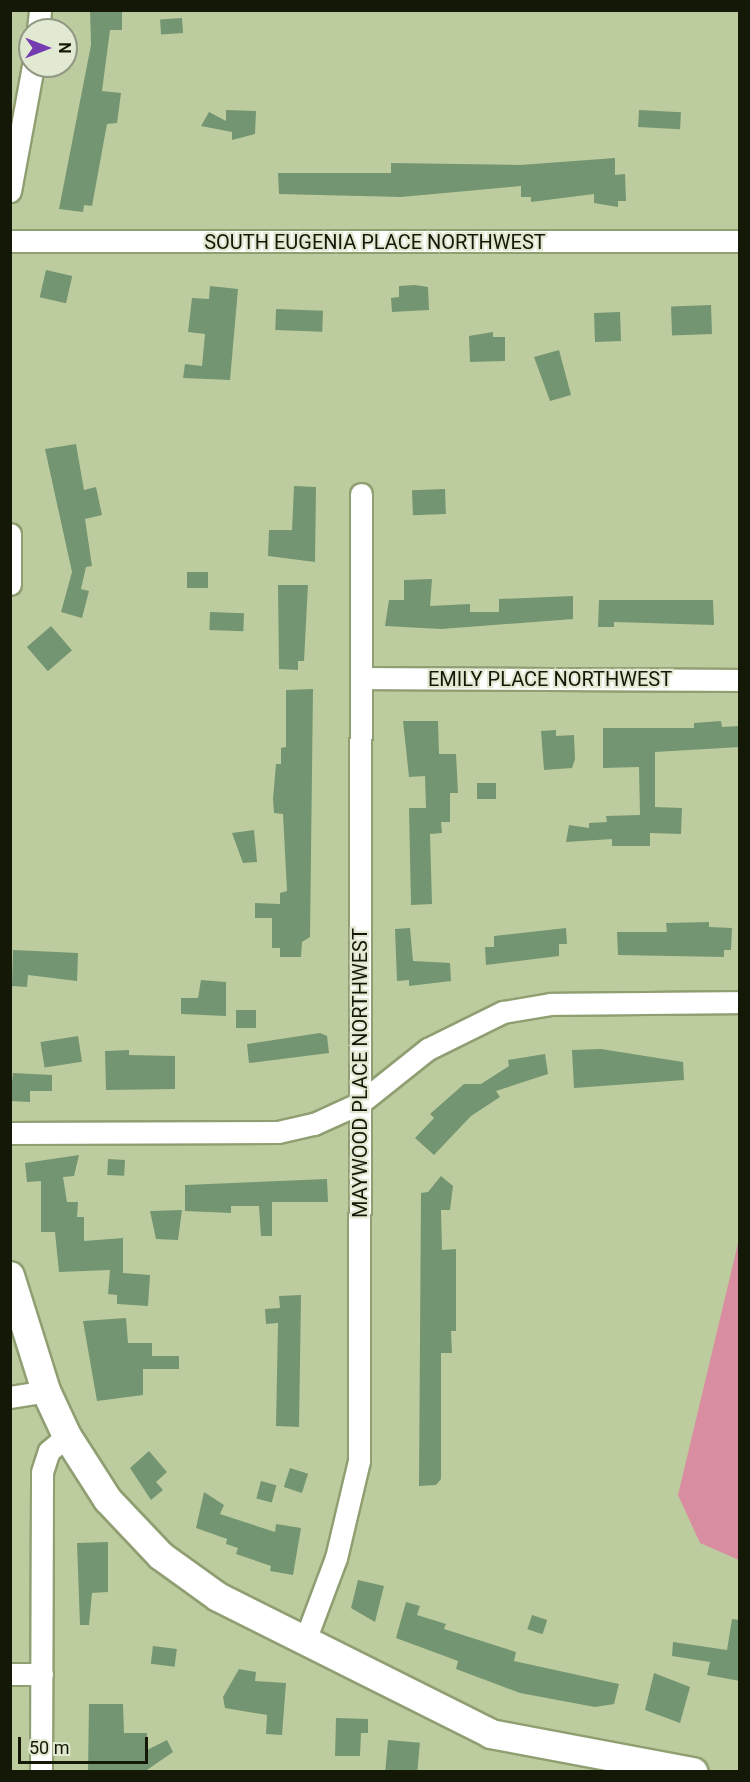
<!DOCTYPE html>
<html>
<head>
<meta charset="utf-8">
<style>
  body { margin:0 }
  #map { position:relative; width:750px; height:1782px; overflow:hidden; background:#bdcc9e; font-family:Roboto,sans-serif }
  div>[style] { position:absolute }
  .green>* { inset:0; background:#d98da1 }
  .building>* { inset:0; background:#749571; transform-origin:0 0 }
  .roads { filter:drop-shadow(2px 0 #909f72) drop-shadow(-2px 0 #909f72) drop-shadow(0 2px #909f72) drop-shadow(0 -2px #909f72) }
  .street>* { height:21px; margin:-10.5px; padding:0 10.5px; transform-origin:10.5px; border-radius:10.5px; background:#fff }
  .secondary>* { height:28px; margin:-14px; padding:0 14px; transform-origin:14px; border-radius:14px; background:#fff }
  span { translate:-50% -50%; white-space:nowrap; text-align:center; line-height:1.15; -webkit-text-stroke:4.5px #e1e9d2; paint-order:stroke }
  .street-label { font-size:20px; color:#141907 }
  .frame { position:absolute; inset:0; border:12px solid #141907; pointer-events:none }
  .north { position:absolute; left:18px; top:18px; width:60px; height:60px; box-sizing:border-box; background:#e1e9d2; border:2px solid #8f9681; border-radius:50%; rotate:90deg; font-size:16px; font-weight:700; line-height:24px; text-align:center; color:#141907 }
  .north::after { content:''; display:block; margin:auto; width:21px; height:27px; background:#753bb1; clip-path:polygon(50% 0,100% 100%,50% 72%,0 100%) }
  .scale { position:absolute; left:18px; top:1737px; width:130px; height:27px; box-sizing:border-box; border:3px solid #141907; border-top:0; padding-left:8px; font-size:18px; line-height:21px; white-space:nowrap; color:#141907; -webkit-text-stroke:4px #e1e9d2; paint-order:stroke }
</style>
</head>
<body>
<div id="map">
  <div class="green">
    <i style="clip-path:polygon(739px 1239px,739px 1560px,700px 1543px,678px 1495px)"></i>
  </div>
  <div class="building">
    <i style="clip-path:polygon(90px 10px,122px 10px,122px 30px,110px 30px,102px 91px,121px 93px,117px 123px,107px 124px,92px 206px,84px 205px,83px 212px,59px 209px,91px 45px)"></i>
    <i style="left:182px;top:18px;width:15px;height:22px;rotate:86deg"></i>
    <i style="clip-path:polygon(226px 110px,256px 111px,255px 134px,232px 140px,232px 132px,201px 126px,209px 112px,226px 121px)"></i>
    <i style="left:639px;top:110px;width:42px;height:17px;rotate:3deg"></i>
    <i style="clip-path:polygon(615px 158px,615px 175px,625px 174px,626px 201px,618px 201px,618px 207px,594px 203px,594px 194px,531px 202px,531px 197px,521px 197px,521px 186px,401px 197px,279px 194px,278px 173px,391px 173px,391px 163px,520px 165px)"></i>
    <i style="left:46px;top:270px;width:27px;height:28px;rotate:13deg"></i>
    <i style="clip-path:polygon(415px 285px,428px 287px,429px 310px,392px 312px,391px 298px,399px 297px,399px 286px)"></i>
    <i style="clip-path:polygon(210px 286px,238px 289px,230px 380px,183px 378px,185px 364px,202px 366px,205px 334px,188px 332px,192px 298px,209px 299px)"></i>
    <i style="left:711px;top:305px;width:29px;height:40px;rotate:88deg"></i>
    <i style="left:276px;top:309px;width:47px;height:21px;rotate:2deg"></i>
    <i style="left:620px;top:312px;width:29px;height:26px;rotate:88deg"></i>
    <i style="clip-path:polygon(493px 332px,493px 337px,505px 337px,505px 361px,470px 362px,469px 336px)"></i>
    <i style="clip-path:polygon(559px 350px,571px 395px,550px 401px,534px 357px)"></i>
    <i style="clip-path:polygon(76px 444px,84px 490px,96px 487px,102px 515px,85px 519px,92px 566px,86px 567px,81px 589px,89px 591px,82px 618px,61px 612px,72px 572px,45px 449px)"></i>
    <i style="clip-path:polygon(294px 486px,316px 487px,315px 562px,268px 556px,269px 530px,292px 530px)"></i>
    <i style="left:445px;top:489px;width:25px;height:33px;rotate:88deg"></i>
    <i style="left:208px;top:572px;width:16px;height:21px;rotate:90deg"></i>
    <i style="clip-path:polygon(432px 579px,430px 606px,470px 604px,470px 612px,499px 612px,499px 599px,573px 596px,573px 619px,441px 629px,385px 626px,389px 600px,404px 600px,404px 580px)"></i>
    <i style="clip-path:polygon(278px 585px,308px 585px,304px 661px,298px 661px,298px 670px,279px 669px)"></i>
    <i style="clip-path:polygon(599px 600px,713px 600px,714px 625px,614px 622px,614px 627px,598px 627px)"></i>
    <i style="left:210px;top:612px;width:34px;height:18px;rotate:2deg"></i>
    <i style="left:51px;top:626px;width:32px;height:32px;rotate:49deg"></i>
    <i style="clip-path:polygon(313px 689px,310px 937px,302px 942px,301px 957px,280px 957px,280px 948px,272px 948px,272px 918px,255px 918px,255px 903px,280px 904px,280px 893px,287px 891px,283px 814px,274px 813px,273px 799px,276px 764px,281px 764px,281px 748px,286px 747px,286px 690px)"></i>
    <i style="clip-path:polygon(403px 721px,438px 721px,439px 754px,456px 754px,458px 793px,450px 793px,450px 822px,441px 822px,442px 833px,430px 834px,432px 904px,411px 905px,409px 808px,426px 808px,425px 776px,409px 777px)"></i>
    <i style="clip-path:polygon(721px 721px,722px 727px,740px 726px,740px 747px,655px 752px,655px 807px,682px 808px,681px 834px,650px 833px,650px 846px,612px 846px,612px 839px,566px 842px,569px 825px,589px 828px,589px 823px,607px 822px,606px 816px,640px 815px,639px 767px,603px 768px,603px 728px,694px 728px,694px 723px)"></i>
    <i style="clip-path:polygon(556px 730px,556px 736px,574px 735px,575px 759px,572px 768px,544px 770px,541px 731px)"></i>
    <i style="left:477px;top:783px;width:19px;height:16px"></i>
    <i style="clip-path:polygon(254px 830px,257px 862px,243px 863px,232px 833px)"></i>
    <i style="clip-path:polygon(709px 922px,709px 927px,732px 928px,731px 950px,724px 950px,724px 957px,618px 955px,617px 932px,667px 932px,666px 923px)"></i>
    <i style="clip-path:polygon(410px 928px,413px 961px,450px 963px,451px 981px,409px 986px,409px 980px,397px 981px,395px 929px)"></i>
    <i style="clip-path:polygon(566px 928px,567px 944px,559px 944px,559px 956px,486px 965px,485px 947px,494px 947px,494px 936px)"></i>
    <i style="clip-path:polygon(13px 950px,78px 953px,77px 981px,28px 975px,27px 987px,12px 986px)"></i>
    <i style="clip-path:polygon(201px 980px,226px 982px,226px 1016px,181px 1014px,181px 998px,198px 998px)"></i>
    <i style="left:236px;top:1010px;width:20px;height:18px"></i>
    <i style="clip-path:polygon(320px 1033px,327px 1036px,329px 1053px,249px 1063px,247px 1044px)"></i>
    <i style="left:78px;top:1036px;width:26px;height:38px;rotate:81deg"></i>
    <i style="clip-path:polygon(601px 1049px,683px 1062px,684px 1080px,574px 1088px,572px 1050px)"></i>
    <i style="clip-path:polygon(129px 1050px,129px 1055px,175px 1056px,175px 1089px,106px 1090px,105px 1051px)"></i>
    <i style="clip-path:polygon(545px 1054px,548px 1074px,496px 1091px,500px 1097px,471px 1116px,434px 1155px,415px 1138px,434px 1118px,430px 1114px,464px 1084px,481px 1084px,509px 1066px,508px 1060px)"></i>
    <i style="clip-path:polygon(13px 1073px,52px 1075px,52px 1091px,30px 1091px,30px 1102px,10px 1101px)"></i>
    <i style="clip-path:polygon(79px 1155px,74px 1176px,63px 1177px,67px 1202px,78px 1202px,77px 1217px,84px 1217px,84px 1241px,123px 1238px,123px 1273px,150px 1275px,148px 1306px,117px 1304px,117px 1295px,108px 1294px,110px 1270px,59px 1272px,55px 1232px,41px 1232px,41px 1181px,27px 1182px,25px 1163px)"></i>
    <i style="left:108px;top:1159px;width:17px;height:16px;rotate:3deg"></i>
    <i style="clip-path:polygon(441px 1176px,453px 1186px,450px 1210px,441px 1210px,442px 1250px,456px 1249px,456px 1331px,451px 1331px,452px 1353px,441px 1353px,441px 1479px,436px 1485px,419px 1486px,421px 1193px,428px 1192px)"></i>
    <i style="clip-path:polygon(327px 1179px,328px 1202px,272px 1202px,272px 1236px,261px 1236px,259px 1206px,231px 1206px,231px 1213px,185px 1211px,185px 1185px)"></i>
    <i style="clip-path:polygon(182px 1210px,178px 1240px,156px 1239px,150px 1211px)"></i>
    <i style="clip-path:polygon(301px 1295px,299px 1427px,276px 1426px,278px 1323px,266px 1324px,265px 1309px,280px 1308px,279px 1296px)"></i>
    <i style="clip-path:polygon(126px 1318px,128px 1343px,152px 1343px,152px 1356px,179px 1356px,179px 1369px,143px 1369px,143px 1395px,97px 1401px,83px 1321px)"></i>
    <i style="clip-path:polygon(149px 1451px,167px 1472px,156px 1482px,163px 1490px,151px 1500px,130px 1468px)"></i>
    <i style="left:290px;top:1468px;width:19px;height:20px;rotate:18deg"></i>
    <i style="left:261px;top:1481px;width:16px;height:18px;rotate:15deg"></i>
    <i style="clip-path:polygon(204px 1492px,224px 1505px,220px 1514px,275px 1532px,276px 1524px,301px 1528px,293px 1575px,270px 1571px,271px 1566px,236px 1554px,238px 1548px,226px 1544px,227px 1539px,196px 1528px)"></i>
    <i style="clip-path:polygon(108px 1542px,108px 1592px,92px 1593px,89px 1625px,80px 1625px,77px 1543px)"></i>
    <i style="clip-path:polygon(358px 1580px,384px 1586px,375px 1622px,351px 1608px)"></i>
    <i style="clip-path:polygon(406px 1602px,420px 1606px,417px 1615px,446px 1624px,444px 1629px,516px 1652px,514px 1661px,619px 1684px,614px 1704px,595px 1707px,520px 1693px,456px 1669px,458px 1661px,396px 1638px)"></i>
    <i style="left:532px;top:1615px;width:16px;height:15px;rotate:18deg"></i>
    <i style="clip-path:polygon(732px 1619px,740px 1620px,740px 1681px,707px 1675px,710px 1662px,672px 1656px,673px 1642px,727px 1650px)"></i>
    <i style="left:153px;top:1646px;width:24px;height:18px;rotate:7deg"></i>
    <i style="clip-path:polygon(239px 1669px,256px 1672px,255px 1681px,286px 1683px,282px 1735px,266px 1734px,267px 1715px,225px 1708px,223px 1697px)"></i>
    <i style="clip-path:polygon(654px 1673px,690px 1687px,680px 1723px,645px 1710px)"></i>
    <i style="clip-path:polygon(89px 1704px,123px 1704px,124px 1733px,147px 1733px,147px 1750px,167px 1740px,173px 1752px,144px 1772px,88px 1772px)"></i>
    <i style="clip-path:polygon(336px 1718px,368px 1719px,368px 1733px,361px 1733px,360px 1756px,335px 1756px)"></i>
    <i style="left:388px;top:1740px;width:32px;height:32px;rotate:5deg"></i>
  </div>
  <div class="roads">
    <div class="street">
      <i style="left:38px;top:30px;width:20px;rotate:-84deg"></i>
      <i style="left:10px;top:191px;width:127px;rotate:-79.6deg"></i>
      <i style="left:10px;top:241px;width:730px"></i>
      <i style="left:10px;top:534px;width:50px;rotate:90deg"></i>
      <i style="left:361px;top:678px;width:379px;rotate:0.3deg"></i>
      <i style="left:10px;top:1133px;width:268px;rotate:-0.2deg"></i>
      <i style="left:278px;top:1132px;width:37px;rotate:-13deg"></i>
      <i style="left:314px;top:1124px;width:51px;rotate:-24.5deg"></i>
      <i style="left:360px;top:1103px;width:87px;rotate:-38.5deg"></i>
      <i style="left:428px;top:1049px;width:84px;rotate:-26.3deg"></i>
      <i style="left:503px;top:1012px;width:49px;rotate:-9.5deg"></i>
      <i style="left:551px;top:1004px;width:189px;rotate:-0.6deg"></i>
      <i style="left:10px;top:1397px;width:36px;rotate:-9deg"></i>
      <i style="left:304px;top:1643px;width:91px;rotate:-69.4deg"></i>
      <i style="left:336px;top:1558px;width:100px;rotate:-76.7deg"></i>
      <i style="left:359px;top:1461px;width:967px;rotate:-89.88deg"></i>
      <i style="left:10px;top:1674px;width:32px"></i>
      <i style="left:41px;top:1772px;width:300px;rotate:-89.8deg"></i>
      <i style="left:42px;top:1472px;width:22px;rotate:-72deg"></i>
      <i style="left:49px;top:1451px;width:23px;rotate:-40deg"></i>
    </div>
    <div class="secondary">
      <i style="left:10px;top:1276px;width:121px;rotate:72.6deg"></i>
      <i style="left:46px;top:1391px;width:50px;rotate:65deg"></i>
      <i style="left:67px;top:1436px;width:76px;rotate:57.4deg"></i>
      <i style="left:108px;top:1500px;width:77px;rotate:46.6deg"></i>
      <i style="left:161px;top:1556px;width:70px;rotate:35.7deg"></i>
      <i style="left:218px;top:1597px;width:305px;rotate:26.6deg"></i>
      <i style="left:491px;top:1734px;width:206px;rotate:10.7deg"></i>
    </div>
  </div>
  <div class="street-label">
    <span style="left:375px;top:242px">SOUTH EUGENIA PLACE NORTHWEST</span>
    <span style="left:550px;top:679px">EMILY PLACE NORTHWEST</span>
    <span style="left:360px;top:1073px;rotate:-90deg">MAYWOOD PLACE NORTHWEST</span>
  </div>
  <div class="frame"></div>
  <div class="north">N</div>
  <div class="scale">50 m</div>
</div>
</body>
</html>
